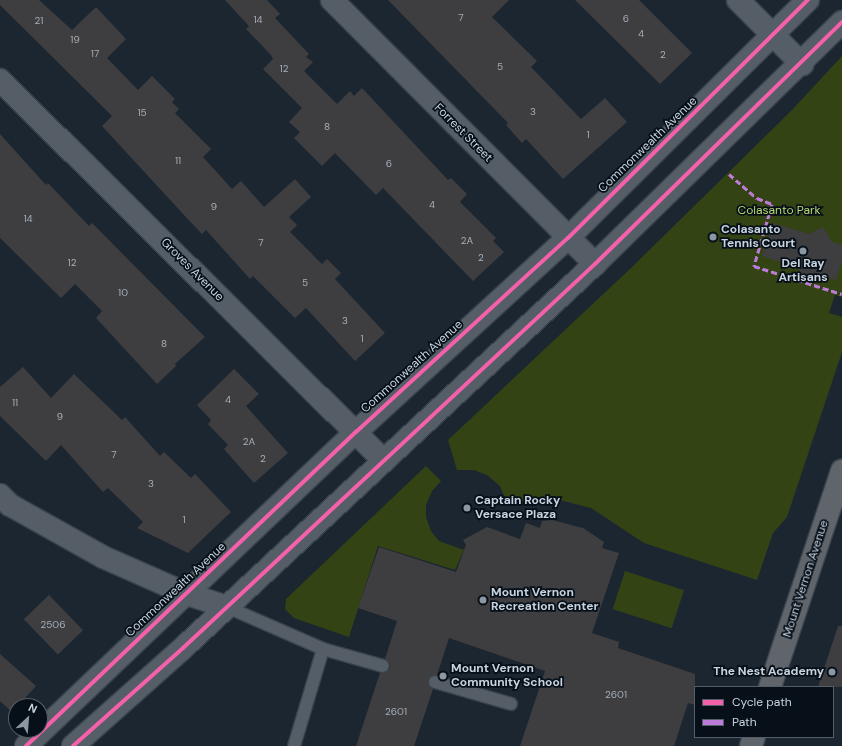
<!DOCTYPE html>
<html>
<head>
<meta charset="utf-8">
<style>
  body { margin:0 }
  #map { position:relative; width:842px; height:746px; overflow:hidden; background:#1b2631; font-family:"DM Sans",sans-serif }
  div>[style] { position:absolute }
  .green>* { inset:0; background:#334314; transform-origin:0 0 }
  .building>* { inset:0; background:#3e3e40; transform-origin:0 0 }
  .roads { filter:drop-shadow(1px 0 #3a434c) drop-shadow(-1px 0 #3a434c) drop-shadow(0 1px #3a434c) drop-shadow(0 -1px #3a434c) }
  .service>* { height:12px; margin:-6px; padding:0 6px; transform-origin:6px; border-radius:6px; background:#555d66 }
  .minor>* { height:22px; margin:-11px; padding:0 11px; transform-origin:11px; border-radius:11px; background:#555d66 }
  .tertiary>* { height:22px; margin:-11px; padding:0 11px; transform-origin:11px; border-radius:11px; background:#555d66 }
  .secondary>* { height:22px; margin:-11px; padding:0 11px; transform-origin:11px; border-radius:11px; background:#5f656a }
  .quiet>* { height:3px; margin-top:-1.5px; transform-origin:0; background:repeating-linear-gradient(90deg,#bd7bd9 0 6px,transparent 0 9px) }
  .cycleway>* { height:4px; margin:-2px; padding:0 2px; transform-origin:2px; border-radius:2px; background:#f560ab }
  .dots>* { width:11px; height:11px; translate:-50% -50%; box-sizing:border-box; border:2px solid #070f18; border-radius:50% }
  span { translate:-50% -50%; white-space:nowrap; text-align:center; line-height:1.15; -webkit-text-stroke:3.5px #070f18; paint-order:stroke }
  .number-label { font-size:10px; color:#a5aeb8 }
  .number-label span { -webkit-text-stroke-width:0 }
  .street-label { font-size:12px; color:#c7d4e0 }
  .park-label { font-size:12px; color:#b7da73 }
  .poi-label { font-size:12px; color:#c7d4e0; font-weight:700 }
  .left { translate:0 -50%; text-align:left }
  .right { translate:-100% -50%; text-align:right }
  .legend { position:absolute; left:694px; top:686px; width:140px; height:52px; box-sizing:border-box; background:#070f18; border:1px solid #545e68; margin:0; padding:5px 7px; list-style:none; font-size:12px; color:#c7d4e0 }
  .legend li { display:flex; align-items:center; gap:8px; height:20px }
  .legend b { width:20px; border:1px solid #545e68 }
  .north { position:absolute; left:8px; top:698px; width:40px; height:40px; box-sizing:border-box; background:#070f18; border:1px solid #545e68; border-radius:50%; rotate:26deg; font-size:11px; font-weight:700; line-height:16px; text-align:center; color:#c7d4e0 }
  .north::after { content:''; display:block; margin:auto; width:14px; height:18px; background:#8b97a3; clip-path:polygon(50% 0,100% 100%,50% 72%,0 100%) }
</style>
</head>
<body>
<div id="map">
  <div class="green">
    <i style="clip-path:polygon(842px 56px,842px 297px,835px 295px,829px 313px,842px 317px,842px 352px,787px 517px,773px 533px,757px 580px,644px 543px,591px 508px,548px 497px,507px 503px,500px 486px,487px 475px,474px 470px,457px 470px,448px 440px,631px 268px,792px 110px)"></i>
    <i style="clip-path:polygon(426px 466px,441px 481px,432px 491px,426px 505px,426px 517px,431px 531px,439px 541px,464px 550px,455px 570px,378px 546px,349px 637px,294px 618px,285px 609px,286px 599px)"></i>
    <i style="left:625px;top:571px;width:62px;height:40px;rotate:18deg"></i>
  </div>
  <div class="building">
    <i style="clip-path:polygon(0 0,39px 0,72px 30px,96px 7px,126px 39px,107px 58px,138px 90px,152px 76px,175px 99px,172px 102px,179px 109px,175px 113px,211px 149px,203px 157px,232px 189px,241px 181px,264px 207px,295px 179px,311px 197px,289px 217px,297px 225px,290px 232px,322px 264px,327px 259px,341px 273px,335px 279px,385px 333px,355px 361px,306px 308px,295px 318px,253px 276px,250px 279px,206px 230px,202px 234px,184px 215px,102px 126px,112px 116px,0 5px)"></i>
    <i style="clip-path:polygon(225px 0,267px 0,280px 14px,275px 18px,309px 54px,306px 57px,313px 62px,304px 71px,337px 104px,350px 91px,354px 96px,362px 88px,448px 180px,451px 178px,467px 194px,460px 202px,496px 238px,493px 241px,504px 252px,473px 281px,383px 188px,376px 195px,335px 153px,322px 166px,294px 138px,300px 132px,289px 122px,302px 108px,263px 69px,273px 59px,271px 55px,246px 29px,249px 26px)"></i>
    <i style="clip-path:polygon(388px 0,509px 0,492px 17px,537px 61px,531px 67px,581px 119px,605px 98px,627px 122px,563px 179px,526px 139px,522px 143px,506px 125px,508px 123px)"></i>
    <i style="clip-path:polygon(575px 0,639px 0,692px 53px,660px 84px)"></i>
    <i style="clip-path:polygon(0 134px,46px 185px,48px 183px,89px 226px,92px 223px,205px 337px,175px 364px,176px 366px,157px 384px,96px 318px,102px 311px,75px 284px,61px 298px,0 238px)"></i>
    <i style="clip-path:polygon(773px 223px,809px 234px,823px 227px,832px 242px,842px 245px,842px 260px,836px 280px,820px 275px,806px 283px,798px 268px,762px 256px)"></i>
    <i style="clip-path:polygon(23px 367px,51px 398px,74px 374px,122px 420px,125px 417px,160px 456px,164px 452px,191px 478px,195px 474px,231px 512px,188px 553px,137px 528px,143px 522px,108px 488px,103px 492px,61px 445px,46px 461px,0 416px,0 387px)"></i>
    <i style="clip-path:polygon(234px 369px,259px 394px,246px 406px,288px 453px,254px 483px,224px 449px,228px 445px,208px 424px,211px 420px,197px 405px)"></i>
    <i style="clip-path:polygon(552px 520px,583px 528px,604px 542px,602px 548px,619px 553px,592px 633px,619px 642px,618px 648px,695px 674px,695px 705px,688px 703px,674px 746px,520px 746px,545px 671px,449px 638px,437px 675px,428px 680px,428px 684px,433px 689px,414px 746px,356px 746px,380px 673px,385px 673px,390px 668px,390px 664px,385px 659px,397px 621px,358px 608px,379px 547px,456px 572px,466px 545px,463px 540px,487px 527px,520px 539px,526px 523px,540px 528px,542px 521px)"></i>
    <i style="left:49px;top:595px;width:49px;height:35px;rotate:46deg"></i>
    <i style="clip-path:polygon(838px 626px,842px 626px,842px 687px,818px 687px)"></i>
    <i style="clip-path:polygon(0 654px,36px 686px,12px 712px,0 701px)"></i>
  </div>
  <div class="roads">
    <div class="service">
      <i style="left:227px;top:607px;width:105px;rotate:23.6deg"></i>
      <i style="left:323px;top:649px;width:101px;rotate:106.6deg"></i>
      <i style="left:323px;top:649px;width:62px;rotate:15.8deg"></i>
      <i style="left:435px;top:682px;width:79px;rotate:16.1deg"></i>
    </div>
    <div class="minor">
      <i style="left:332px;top:0;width:373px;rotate:45.1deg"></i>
      <i style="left:738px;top:0;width:91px;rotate:45deg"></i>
      <i style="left:0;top:80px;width:541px;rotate:44.78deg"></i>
      <i style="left:0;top:495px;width:14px;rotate:45deg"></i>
      <i style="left:10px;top:505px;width:107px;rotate:29.2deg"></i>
      <i style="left:103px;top:557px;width:92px;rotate:23.8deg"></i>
      <i style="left:187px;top:594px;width:42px;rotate:18deg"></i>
    </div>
    <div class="tertiary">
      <i style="left:26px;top:746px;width:456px;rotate:-43.6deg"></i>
      <i style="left:356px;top:432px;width:287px;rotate:-42.5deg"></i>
      <i style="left:568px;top:238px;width:338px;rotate:-44.8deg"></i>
      <i style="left:73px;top:746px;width:147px;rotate:-41.7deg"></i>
      <i style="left:183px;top:648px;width:563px;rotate:-42.99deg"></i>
      <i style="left:595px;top:264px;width:346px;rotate:-44.4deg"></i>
    </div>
    <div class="secondary">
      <i style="left:770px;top:687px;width:228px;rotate:-71.6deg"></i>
      <i style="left:751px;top:746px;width:9px;rotate:-72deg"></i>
    </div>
  </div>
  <div class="quiet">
    <i style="left:729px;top:174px;width:37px;rotate:41deg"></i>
    <i style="left:757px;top:198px;width:16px;rotate:22deg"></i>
    <i style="left:772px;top:204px;width:65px;rotate:106.2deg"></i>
    <i style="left:754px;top:266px;width:92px;rotate:17.7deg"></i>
  </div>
  <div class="cycleway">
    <i style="left:26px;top:746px;width:456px;rotate:-43.6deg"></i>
    <i style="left:356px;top:432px;width:287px;rotate:-42.5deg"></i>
    <i style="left:568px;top:238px;width:338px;rotate:-44.8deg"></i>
    <i style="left:73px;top:746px;width:147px;rotate:-41.7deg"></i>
    <i style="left:183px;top:648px;width:563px;rotate:-42.99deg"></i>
    <i style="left:595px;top:264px;width:346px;rotate:-44.4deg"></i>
  </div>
  <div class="dots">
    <i style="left:713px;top:237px;background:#8b97a3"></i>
    <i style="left:803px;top:251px;background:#8b97a3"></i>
    <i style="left:467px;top:508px;background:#8b97a3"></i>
    <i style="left:483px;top:600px;background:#8b97a3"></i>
    <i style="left:832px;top:672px;background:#8b97a3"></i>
    <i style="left:443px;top:676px;background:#8b97a3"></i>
  </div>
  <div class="number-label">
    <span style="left:461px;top:18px">7</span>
    <span style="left:626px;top:19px">6</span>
    <span style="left:258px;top:20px">14</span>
    <span style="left:39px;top:21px">21</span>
    <span style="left:641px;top:34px">4</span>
    <span style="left:75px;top:40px">19</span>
    <span style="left:95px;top:54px">17</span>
    <span style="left:663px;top:55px">2</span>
    <span style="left:500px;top:67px">5</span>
    <span style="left:284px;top:69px">12</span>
    <span style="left:533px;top:112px">3</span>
    <span style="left:142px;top:113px">15</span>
    <span style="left:327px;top:127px">8</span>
    <span style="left:588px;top:135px">1</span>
    <span style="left:178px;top:161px">11</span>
    <span style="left:389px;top:164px">6</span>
    <span style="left:432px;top:205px">4</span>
    <span style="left:214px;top:207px">9</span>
    <span style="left:28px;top:219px">14</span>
    <span style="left:467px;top:241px">2A</span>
    <span style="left:261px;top:243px">7</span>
    <span style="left:481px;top:258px">2</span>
    <span style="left:72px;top:263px">12</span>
    <span style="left:305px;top:283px">5</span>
    <span style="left:123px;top:293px">10</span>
    <span style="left:345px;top:321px">3</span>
    <span style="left:362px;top:339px">1</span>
    <span style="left:164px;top:344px">8</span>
    <span style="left:228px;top:400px">4</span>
    <span style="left:15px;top:403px">11</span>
    <span style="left:60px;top:417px">9</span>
    <span style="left:249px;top:442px">2A</span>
    <span style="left:114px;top:455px">7</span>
    <span style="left:263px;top:459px">2</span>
    <span style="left:151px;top:484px">3</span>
    <span style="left:184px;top:520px">1</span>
    <span style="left:53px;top:625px">2506</span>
    <span style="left:616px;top:695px">2601</span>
    <span style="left:396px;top:712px">2601</span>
  </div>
  <div class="street-label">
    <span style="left:463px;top:133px;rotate:45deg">Forrest Street</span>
    <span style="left:648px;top:145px;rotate:-44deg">Commonwealth Avenue</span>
    <span style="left:192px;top:270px;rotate:45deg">Groves Avenue</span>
    <span style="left:412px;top:367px;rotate:-42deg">Commonwealth Avenue</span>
    <span style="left:806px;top:579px;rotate:-72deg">Mount Vernon Avenue</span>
    <span style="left:176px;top:590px;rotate:-43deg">Commonwealth Avenue</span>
  </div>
  <div class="park-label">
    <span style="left:779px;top:211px">Colasanto Park</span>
  </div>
  <div class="poi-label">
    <span class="left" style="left:721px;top:237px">Colasanto<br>Tennis Court</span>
    <span style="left:803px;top:271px">Del Ray<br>Artisans</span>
    <span class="left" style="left:475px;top:508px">Captain Rocky<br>Versace Plaza</span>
    <span class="left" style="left:491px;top:600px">Mount Vernon<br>Recreation Center</span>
    <span class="left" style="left:451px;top:676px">Mount Vernon<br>Community School</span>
    <span class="right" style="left:824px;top:672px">The Nest Academy</span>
  </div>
  <ul class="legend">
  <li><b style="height:5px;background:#f560ab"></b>Cycle path</li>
  <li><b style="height:5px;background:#bd7bd9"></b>Path</li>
  </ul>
  <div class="north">N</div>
</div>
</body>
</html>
